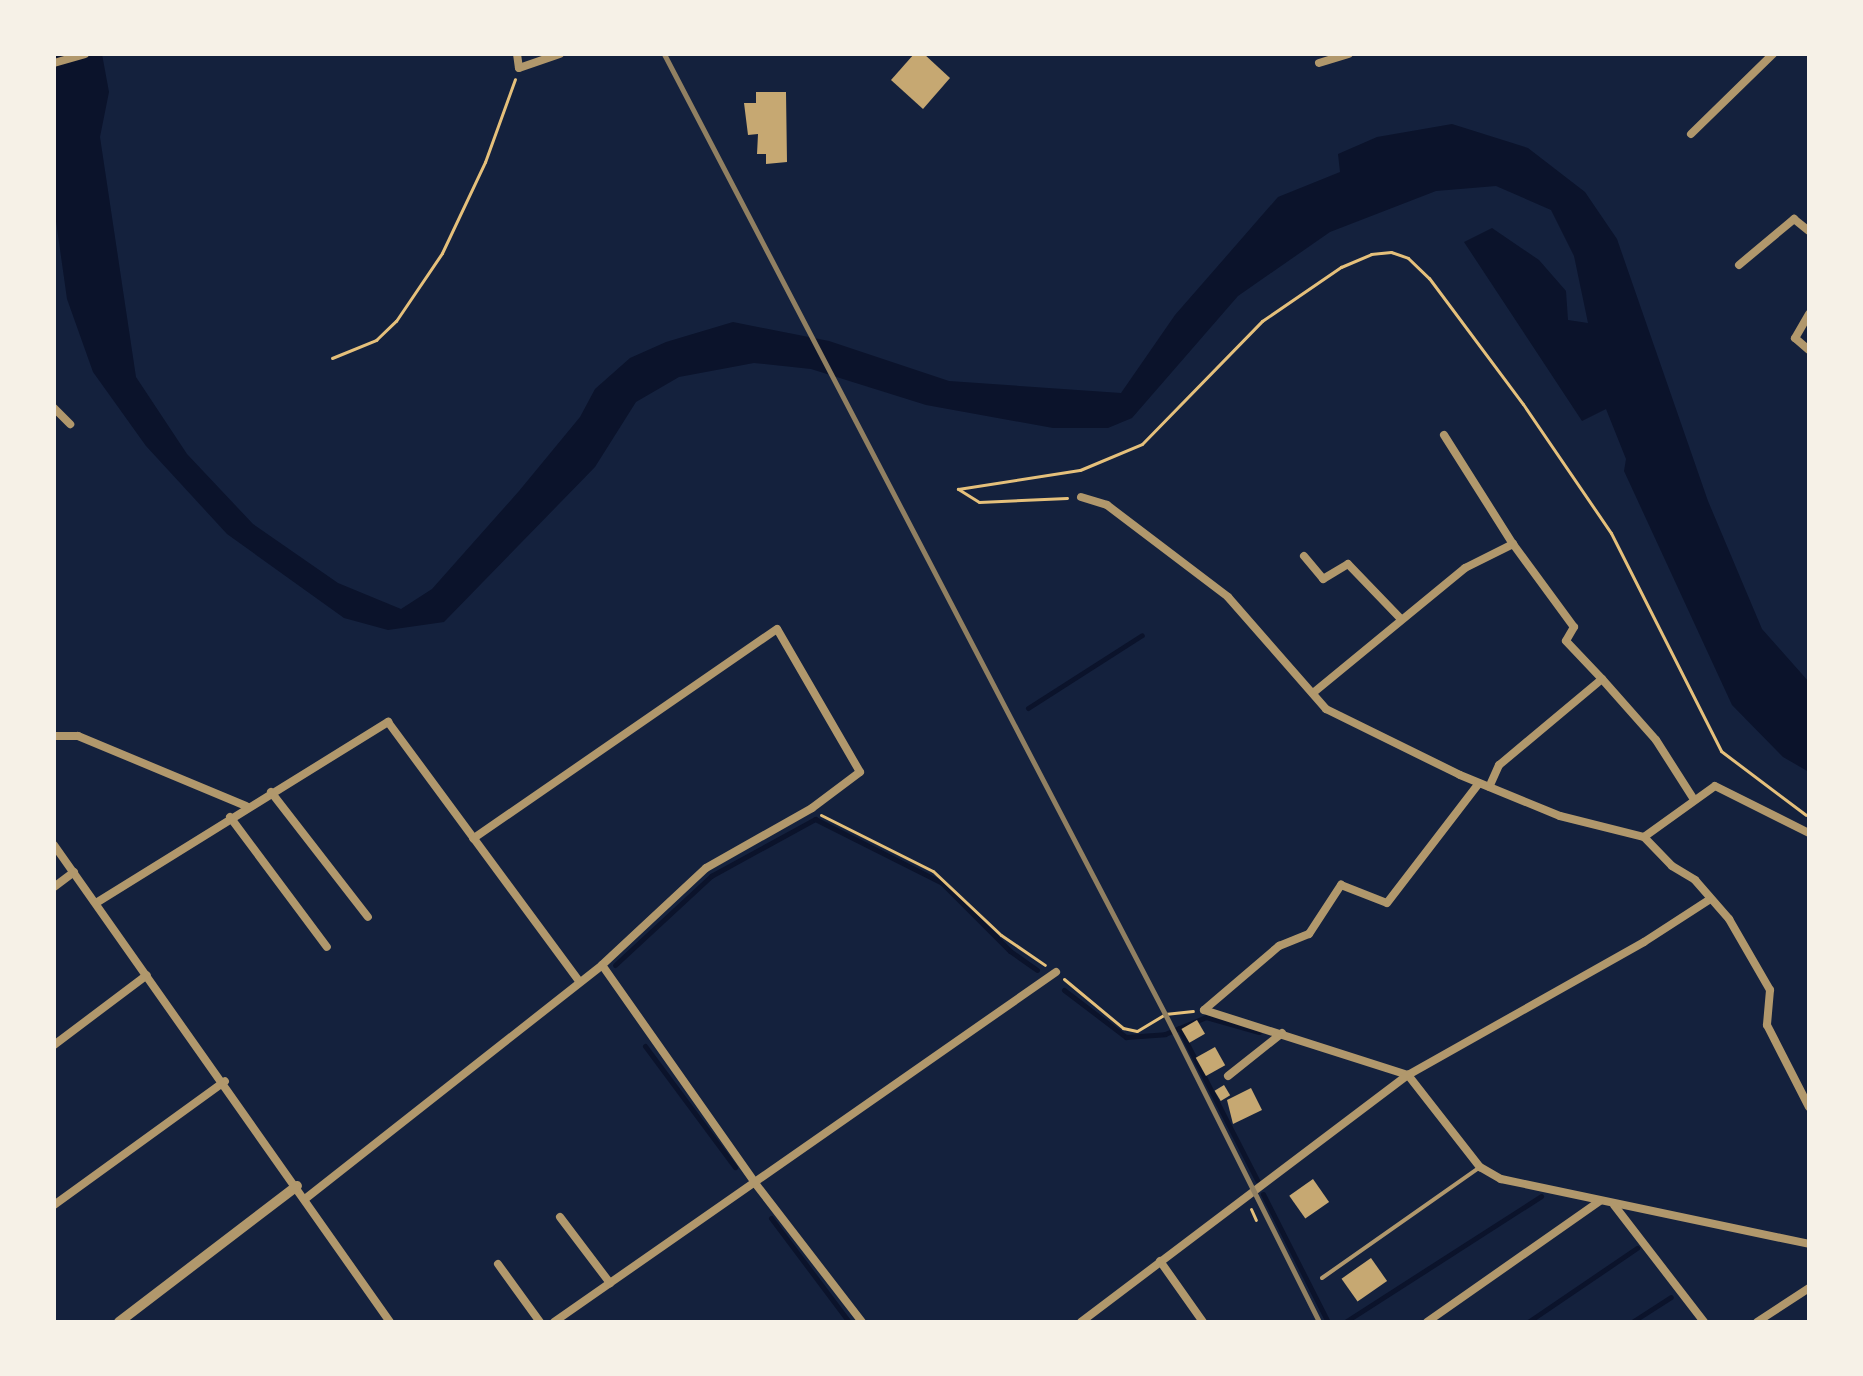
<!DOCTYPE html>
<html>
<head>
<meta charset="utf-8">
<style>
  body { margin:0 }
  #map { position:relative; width:1863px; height:1376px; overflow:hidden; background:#14213d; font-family:Arial,sans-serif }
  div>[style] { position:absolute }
  .water>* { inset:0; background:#0b132b }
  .stream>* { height:5px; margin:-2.5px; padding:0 2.5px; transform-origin:2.5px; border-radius:2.5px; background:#0b132b }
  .building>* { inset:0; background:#c6a872; transform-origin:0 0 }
  .path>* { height:3px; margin:-1.5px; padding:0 1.5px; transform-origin:1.5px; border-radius:1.5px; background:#e5c07b }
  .service>* { height:4px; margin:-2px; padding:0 2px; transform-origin:2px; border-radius:2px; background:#b1986c }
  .minor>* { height:8px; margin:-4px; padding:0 4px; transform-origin:4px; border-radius:4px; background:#b1986c }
  .tertiary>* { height:10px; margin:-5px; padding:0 5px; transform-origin:5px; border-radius:5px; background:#b1986c }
  .rail>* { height:5px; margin:-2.5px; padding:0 2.5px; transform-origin:2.5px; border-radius:2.5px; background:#918062 }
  span { translate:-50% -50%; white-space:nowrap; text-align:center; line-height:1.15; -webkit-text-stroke:6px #f6f1e7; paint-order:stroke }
  .frame { position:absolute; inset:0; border:56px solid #f6f1e7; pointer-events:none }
</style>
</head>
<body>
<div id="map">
  <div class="water">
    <i style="clip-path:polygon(54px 54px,102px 54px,109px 92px,100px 137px,136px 377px,187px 454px,253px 524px,338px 583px,401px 609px,432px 589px,519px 491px,580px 417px,595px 389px,630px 358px,666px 342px,733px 322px,829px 341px,949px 381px,1121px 393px,1175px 315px,1278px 197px,1340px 172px,1338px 154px,1377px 137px,1452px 124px,1528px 148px,1585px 192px,1617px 239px,1708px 501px,1762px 629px,1809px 682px,1809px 772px,1783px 757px,1732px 705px,1624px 471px,1626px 459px,1606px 409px,1582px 421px,1464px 242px,1492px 228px,1539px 260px,1566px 291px,1568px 320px,1588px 323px,1574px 256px,1551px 210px,1496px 186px,1436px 191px,1330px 232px,1238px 296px,1132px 418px,1108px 428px,1053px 428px,926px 405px,811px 369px,754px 363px,679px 377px,636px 402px,595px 467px,444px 622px,388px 630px,344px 618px,227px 534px,146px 446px,93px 372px,67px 299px,55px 214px)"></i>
  </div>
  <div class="stream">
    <i style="left:1028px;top:708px;width:135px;rotate:-32.6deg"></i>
    <i style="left:615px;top:965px;width:131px;rotate:-42.8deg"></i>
    <i style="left:711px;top:876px;width:119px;rotate:-28.7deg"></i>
    <i style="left:815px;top:819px;width:142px;rotate:26.7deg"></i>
    <i style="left:942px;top:883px;width:96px;rotate:45deg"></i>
    <i style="left:1010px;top:951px;width:33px;rotate:35deg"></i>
    <i style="left:1064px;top:990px;width:78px;rotate:37.2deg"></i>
    <i style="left:1126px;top:1037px;width:39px;rotate:-4deg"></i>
    <i style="left:1165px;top:1034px;width:44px;rotate:-22.5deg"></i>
    <i style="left:1206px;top:1017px;width:55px;rotate:15.8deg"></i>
    <i style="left:1179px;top:1028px;width:171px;rotate:62.8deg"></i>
    <i style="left:645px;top:1046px;width:151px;rotate:53.4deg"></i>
    <i style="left:1263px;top:1194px;width:144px;rotate:63.1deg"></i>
    <i style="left:771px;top:1218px;width:130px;rotate:53.1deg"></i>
    <i style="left:1345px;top:1322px;width:233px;rotate:-32.7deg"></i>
    <i style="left:1528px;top:1322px;width:132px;rotate:-34.2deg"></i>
    <i style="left:1632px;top:1322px;width:46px;rotate:-32.7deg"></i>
  </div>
  <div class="building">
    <i style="clip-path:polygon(914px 54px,924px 54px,950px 78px,923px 109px,891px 80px)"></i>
    <i style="clip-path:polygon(756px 92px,786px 92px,787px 162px,766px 164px,766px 154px,757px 154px,758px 134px,748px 135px,744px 103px,756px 103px)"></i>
    <i style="left:1197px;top:1020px;width:16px;height:18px;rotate:60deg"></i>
    <i style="left:1215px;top:1047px;width:21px;height:22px;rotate:61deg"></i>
    <i style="left:1224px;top:1085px;width:12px;height:11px;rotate:59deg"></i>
    <i style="clip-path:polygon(1251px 1088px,1262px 1110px,1233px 1124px,1227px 1100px)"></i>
    <i style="left:1313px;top:1179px;width:28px;height:29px;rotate:55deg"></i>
    <i style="left:1371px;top:1258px;width:28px;height:36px;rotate:55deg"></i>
  </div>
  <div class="path">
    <i style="left:332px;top:358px;width:48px;rotate:-22.2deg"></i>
    <i style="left:376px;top:340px;width:28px;rotate:-44deg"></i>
    <i style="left:396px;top:321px;width:82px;rotate:-55.9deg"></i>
    <i style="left:442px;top:253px;width:101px;rotate:-64.7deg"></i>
    <i style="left:485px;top:162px;width:88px;rotate:-70.1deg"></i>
    <i style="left:1067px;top:498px;width:88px;rotate:177.4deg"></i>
    <i style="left:979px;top:502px;width:25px;rotate:-148deg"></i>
    <i style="left:958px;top:489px;width:123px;rotate:-8.9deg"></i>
    <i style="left:1080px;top:470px;width:67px;rotate:-22.8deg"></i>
    <i style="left:1142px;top:444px;width:172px;rotate:-45.7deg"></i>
    <i style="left:1262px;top:321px;width:96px;rotate:-34.4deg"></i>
    <i style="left:1341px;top:267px;width:33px;rotate:-23deg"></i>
    <i style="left:1371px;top:254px;width:20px;rotate:-6deg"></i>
    <i style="left:1391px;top:252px;width:18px;rotate:19deg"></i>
    <i style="left:1408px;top:258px;width:29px;rotate:44deg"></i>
    <i style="left:1429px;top:278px;width:157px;rotate:53.3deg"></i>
    <i style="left:1523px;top:404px;width:156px;rotate:55.7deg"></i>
    <i style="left:1611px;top:533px;width:244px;rotate:63.2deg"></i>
    <i style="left:1721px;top:751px;width:106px;rotate:37deg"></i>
    <i style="left:821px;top:815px;width:125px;rotate:26.6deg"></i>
    <i style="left:933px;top:871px;width:93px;rotate:43.3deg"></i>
    <i style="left:1001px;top:935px;width:53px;rotate:34.3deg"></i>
    <i style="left:1064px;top:979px;width:77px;rotate:39.7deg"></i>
    <i style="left:1123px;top:1028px;width:14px;rotate:12deg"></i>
    <i style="left:1137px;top:1031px;width:33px;rotate:-31deg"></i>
    <i style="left:1165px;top:1014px;width:28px;rotate:-6deg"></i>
    <i style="left:1251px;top:1209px;width:12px;rotate:66deg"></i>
  </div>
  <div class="service">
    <i style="left:1322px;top:1278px;width:193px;rotate:-35.1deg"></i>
  </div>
  <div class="minor">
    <i style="left:517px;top:54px;width:14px;rotate:82deg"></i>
    <i style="left:519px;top:68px;width:43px;rotate:-18.9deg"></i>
    <i style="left:54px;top:63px;width:32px;rotate:-16deg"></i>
    <i style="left:1319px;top:63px;width:31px;rotate:-17deg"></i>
    <i style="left:1691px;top:134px;width:115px;rotate:-44.3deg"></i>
    <i style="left:1739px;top:265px;width:72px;rotate:-39.9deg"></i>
    <i style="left:1794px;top:219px;width:19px;rotate:39deg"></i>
    <i style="left:1809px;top:314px;width:28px;rotate:120deg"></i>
    <i style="left:1795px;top:338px;width:18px;rotate:41deg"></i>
    <i style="left:54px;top:408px;width:23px;rotate:45deg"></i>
    <i style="left:1444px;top:435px;width:129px;rotate:57.7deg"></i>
    <i style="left:1513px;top:544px;width:103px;rotate:53.7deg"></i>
    <i style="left:1574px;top:627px;width:16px;rotate:120deg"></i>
    <i style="left:1566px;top:641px;width:52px;rotate:46.5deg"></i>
    <i style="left:1602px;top:679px;width:134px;rotate:140.1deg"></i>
    <i style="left:1499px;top:765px;width:24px;rotate:114deg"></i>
    <i style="left:1081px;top:497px;width:27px;rotate:17deg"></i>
    <i style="left:1107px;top:505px;width:152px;rotate:37.2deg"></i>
    <i style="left:1228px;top:597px;width:149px;rotate:48.8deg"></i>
    <i style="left:1326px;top:709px;width:149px;rotate:26.2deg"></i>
    <i style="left:1460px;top:775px;width:108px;rotate:22.3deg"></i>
    <i style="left:1560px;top:816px;width:87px;rotate:14deg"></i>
    <i style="left:1644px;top:837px;width:40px;rotate:46deg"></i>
    <i style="left:1672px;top:866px;width:27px;rotate:31deg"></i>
    <i style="left:1695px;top:880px;width:52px;rotate:48.9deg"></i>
    <i style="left:1729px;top:919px;width:82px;rotate:60deg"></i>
    <i style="left:1770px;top:990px;width:35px;rotate:95deg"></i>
    <i style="left:1767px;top:1025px;width:92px;rotate:62.9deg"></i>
    <i style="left:1304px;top:556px;width:30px;rotate:50deg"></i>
    <i style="left:1323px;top:579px;width:29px;rotate:-31deg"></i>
    <i style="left:1348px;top:564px;width:75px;rotate:46.1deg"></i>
    <i style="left:1602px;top:679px;width:81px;rotate:48.5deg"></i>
    <i style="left:1656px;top:740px;width:69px;rotate:57.5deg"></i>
    <i style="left:1313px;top:693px;width:197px;rotate:-39.4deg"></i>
    <i style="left:1465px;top:568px;width:54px;rotate:-26.6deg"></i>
    <i style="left:54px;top:736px;width:24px"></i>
    <i style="left:78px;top:736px;width:182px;rotate:22.6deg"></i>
    <i style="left:271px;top:792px;width:158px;rotate:52.2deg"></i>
    <i style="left:230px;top:817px;width:162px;rotate:53.3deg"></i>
    <i style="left:1644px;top:837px;width:87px;rotate:-35.7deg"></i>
    <i style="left:1715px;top:786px;width:105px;rotate:26.6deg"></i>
    <i style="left:54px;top:845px;width:583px;rotate:54.84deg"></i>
    <i style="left:54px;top:887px;width:25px;rotate:-37deg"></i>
    <i style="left:96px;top:903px;width:344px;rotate:-31.8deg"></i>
    <i style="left:388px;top:722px;width:322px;rotate:53.6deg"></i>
    <i style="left:602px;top:965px;width:266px;rotate:54.9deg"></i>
    <i style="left:755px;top:1183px;width:175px;rotate:52.4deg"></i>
    <i style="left:1204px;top:1010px;width:214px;rotate:17.7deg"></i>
    <i style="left:1408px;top:1075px;width:117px;rotate:52deg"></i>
    <i style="left:1480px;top:1167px;width:24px;rotate:30deg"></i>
    <i style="left:1501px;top:1179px;width:315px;rotate:11.9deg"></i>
    <i style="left:1204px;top:1010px;width:99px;rotate:-40.5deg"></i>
    <i style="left:1279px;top:946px;width:32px;rotate:-22deg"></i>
    <i style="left:1309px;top:934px;width:59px;rotate:-56.9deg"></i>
    <i style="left:1341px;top:885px;width:49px;rotate:21.4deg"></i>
    <i style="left:1387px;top:903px;width:151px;rotate:-52.5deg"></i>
    <i style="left:54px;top:1045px;width:116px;rotate:-37deg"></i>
    <i style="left:1228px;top:1076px;width:69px;rotate:-38.5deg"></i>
    <i style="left:305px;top:1199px;width:378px;rotate:-38.2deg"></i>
    <i style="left:602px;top:965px;width:142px;rotate:-43deg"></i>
    <i style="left:706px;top:868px;width:122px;rotate:-29.5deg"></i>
    <i style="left:812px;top:808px;width:60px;rotate:-36.9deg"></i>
    <i style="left:860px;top:772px;width:165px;rotate:-120.1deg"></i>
    <i style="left:777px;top:629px;width:369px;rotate:145.4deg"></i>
    <i style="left:54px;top:1205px;width:211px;rotate:-35.9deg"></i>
    <i style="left:1614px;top:1205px;width:148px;rotate:52.4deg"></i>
    <i style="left:560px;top:1217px;width:83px;rotate:52.9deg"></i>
    <i style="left:1160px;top:1261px;width:75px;rotate:54.8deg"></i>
    <i style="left:498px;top:1264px;width:72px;rotate:54.1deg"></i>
    <i style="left:554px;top:1322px;width:612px;rotate:-34.88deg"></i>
    <i style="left:1081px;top:1322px;width:410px;rotate:-37.1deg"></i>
    <i style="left:1408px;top:1075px;width:271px;rotate:-29.4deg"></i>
    <i style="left:1644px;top:942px;width:77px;rotate:-32.9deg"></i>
    <i style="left:1427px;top:1322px;width:211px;rotate:-35deg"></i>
    <i style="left:1757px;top:1322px;width:62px;rotate:-33.2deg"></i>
  </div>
  <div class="tertiary">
    <i style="left:119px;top:1322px;width:224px;rotate:-37.4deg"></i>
  </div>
  <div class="rail">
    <i style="left:664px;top:54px;width:1083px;rotate:62.44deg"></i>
    <i style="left:1165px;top:1014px;width:344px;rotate:63.4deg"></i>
  </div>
  <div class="frame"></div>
</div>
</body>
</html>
